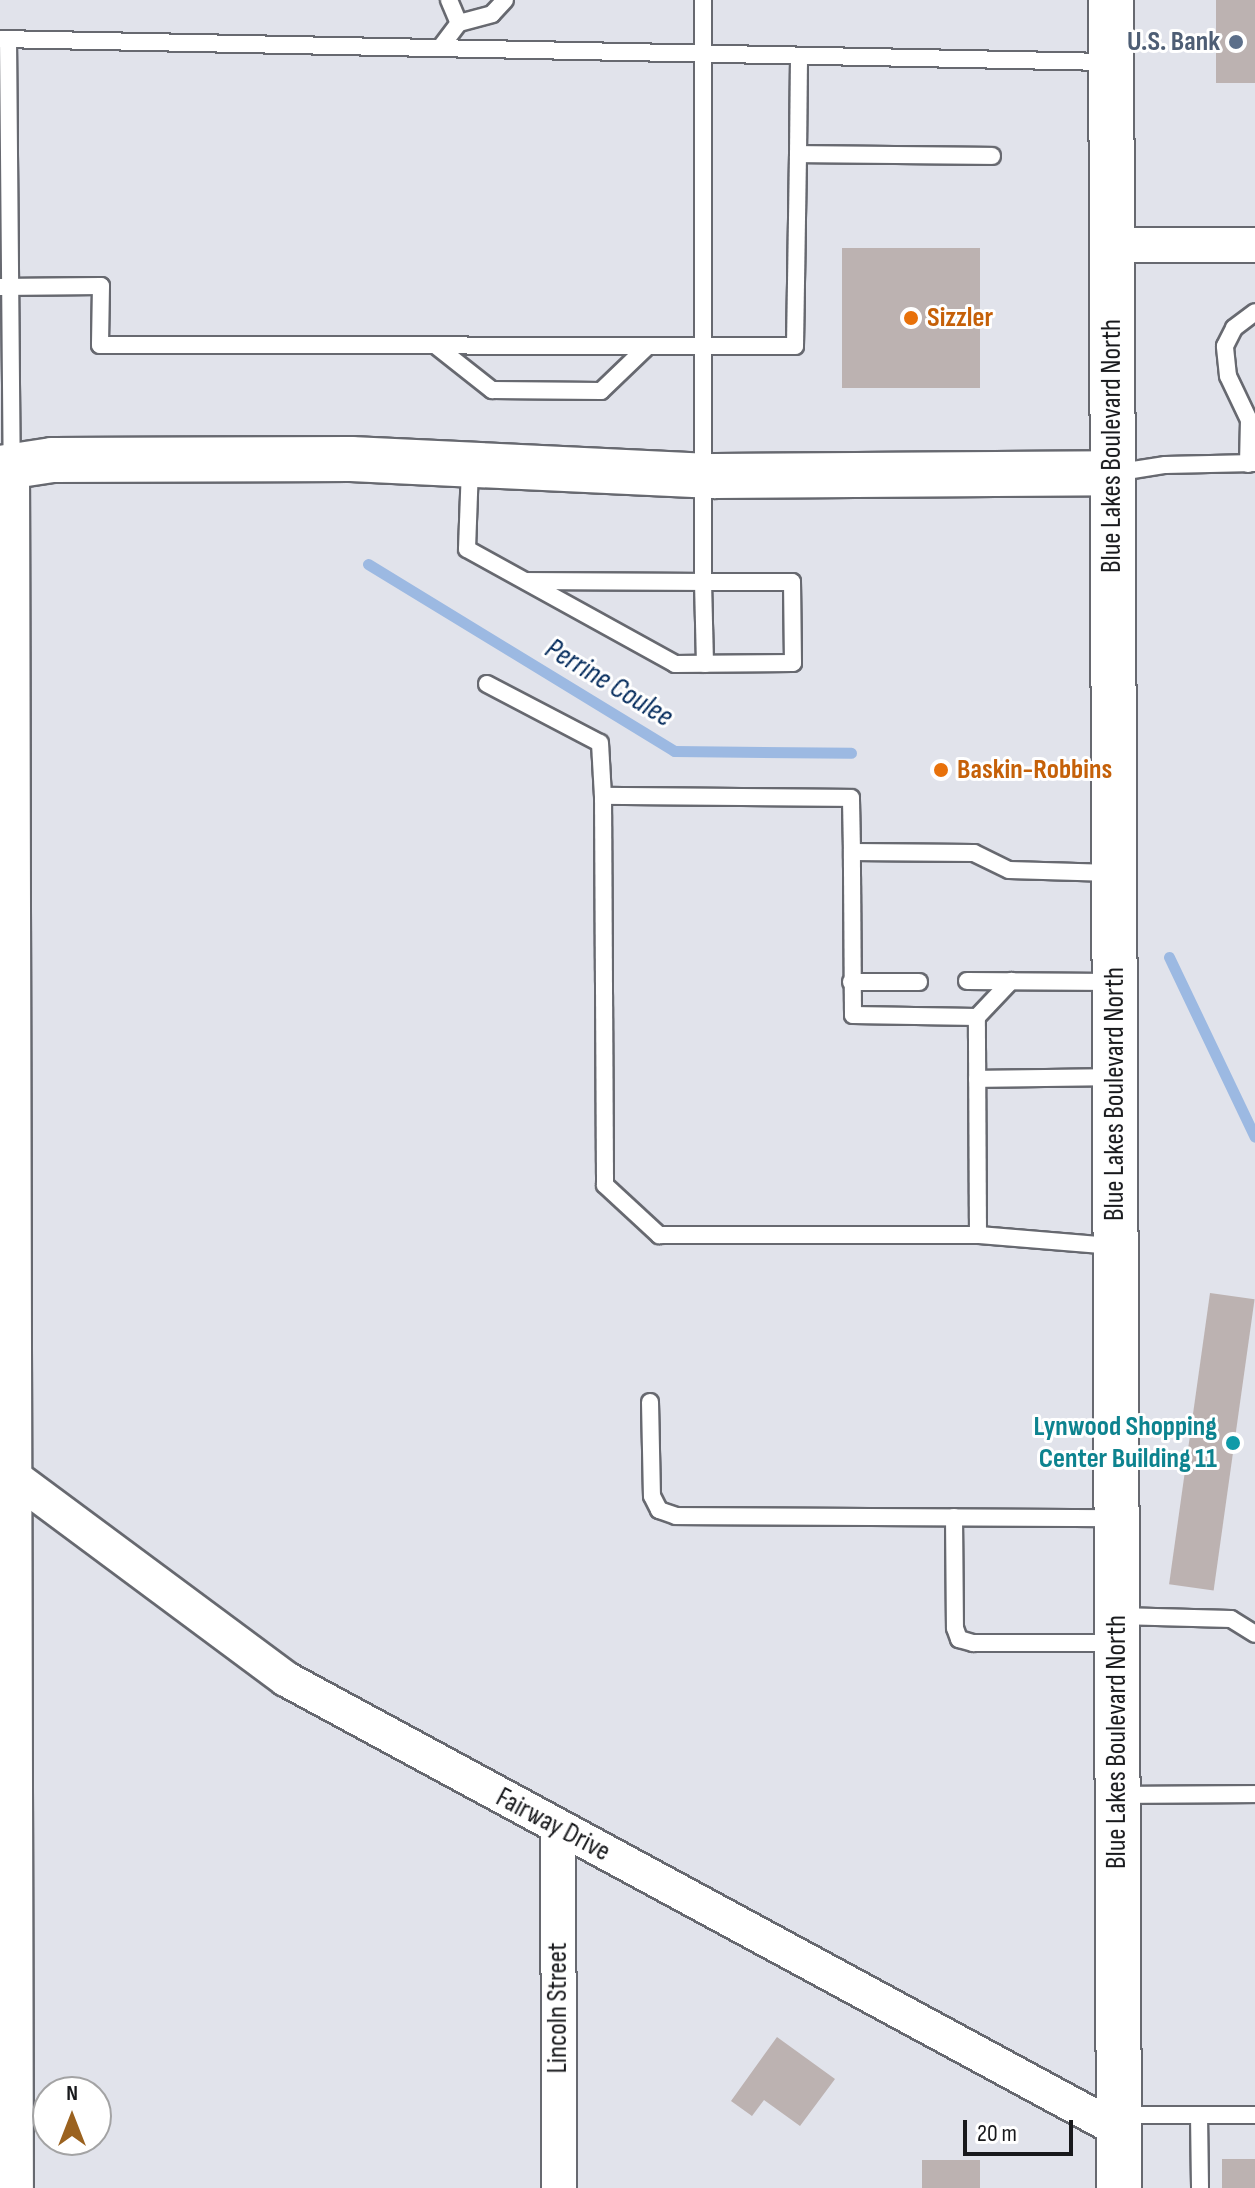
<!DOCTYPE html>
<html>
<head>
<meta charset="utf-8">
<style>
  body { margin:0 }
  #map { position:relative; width:1255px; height:2188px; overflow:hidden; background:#e1e3eb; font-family:"Sofia Sans Condensed",sans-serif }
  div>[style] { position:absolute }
  .stream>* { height:11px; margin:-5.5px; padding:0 5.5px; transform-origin:5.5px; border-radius:5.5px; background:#9cb9e2 }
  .building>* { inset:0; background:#bcb2b1; transform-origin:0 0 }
  .roads { filter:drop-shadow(2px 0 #676970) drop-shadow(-2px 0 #676970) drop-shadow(0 2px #676970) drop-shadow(0 -2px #676970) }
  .lane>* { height:16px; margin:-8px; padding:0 8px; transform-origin:8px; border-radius:8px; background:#fff }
  .street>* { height:34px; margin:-17px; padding:0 17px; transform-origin:17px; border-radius:17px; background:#fff }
  .secondary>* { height:44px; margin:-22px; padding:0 22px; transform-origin:22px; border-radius:22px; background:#fff }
  .primary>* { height:44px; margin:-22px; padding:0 22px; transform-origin:22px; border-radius:22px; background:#fff }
  .dots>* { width:22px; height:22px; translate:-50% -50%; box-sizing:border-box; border:4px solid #fff; border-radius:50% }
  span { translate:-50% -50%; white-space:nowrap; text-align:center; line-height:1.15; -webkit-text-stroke:6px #fff; paint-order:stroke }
  .service-label { font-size:28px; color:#4e5e75; font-weight:700 }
  .right { translate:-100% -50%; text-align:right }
  .food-label { font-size:28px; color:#c56008; font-weight:700 }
  .left { translate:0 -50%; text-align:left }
  .street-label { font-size:28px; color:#18191c }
  .culture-label { font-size:28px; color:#0d838f; font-weight:700 }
  .water-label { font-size:30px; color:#052c5d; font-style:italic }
  .north { position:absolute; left:32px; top:2076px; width:80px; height:80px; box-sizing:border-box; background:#fff; border:2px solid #a3a3a4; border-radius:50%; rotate:0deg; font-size:22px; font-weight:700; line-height:32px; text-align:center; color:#18191c }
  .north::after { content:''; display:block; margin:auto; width:28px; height:36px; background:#9b621f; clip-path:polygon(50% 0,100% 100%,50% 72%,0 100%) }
  .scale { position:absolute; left:963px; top:2120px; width:110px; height:36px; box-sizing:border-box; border:4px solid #18191c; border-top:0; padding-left:10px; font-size:24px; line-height:28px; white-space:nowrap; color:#18191c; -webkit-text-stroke:6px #fff; paint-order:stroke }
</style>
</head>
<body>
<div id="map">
  <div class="stream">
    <i style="left:368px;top:564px;width:359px;rotate:31.4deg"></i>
    <i style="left:674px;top:751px;width:177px;rotate:0.6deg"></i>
    <i style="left:1169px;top:957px;width:199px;rotate:64.5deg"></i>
  </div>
  <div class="building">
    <i style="left:1216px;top:0;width:39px;height:83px"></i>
    <i style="left:842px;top:248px;width:138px;height:140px"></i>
    <i style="left:1210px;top:1293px;width:45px;height:294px;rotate:8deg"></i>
    <i style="clip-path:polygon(777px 2037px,835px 2079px,800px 2126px,764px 2100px,752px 2116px,731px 2101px)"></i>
    <i style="left:1255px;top:2159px;width:29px;height:33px;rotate:90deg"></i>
    <i style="left:922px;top:2160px;width:58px;height:28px"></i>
  </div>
  <div class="roads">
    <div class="lane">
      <i style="left:449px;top:0;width:25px;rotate:67deg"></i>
      <i style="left:0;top:39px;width:1109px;rotate:1.19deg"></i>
      <i style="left:8px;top:39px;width:426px;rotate:89.5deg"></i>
      <i style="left:440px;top:48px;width:31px;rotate:-53deg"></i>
      <i style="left:459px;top:23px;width:34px;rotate:-15deg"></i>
      <i style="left:492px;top:14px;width:19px;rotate:-47deg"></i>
      <i style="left:798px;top:154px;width:98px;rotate:-89.4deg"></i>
      <i style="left:0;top:287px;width:101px;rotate:-0.6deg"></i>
      <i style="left:101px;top:286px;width:59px;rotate:91deg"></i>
      <i style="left:100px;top:345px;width:695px;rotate:0.08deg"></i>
      <i style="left:795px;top:346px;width:192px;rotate:-89.1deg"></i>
      <i style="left:798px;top:154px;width:194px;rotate:0.6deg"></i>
      <i style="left:435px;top:345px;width:73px;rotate:38.3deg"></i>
      <i style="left:492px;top:390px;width:109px;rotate:0.5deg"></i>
      <i style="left:601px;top:391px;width:65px;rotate:-43.8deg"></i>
      <i style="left:1248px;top:464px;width:44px;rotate:-88.7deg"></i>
      <i style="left:1249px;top:420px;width:49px;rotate:-115.5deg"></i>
      <i style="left:1228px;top:376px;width:30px;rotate:-96deg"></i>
      <i style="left:1225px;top:346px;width:20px;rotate:-63deg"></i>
      <i style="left:1234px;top:328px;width:26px;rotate:-37deg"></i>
      <i style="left:470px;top:467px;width:82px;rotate:92.1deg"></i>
      <i style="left:467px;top:549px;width:238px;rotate:28.9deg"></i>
      <i style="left:675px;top:664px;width:118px;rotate:-0.5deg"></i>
      <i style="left:793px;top:663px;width:81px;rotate:-90.7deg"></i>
      <i style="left:792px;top:582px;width:89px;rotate:180deg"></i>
      <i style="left:703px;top:582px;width:582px;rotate:-90deg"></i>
      <i style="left:1114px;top:473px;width:52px;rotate:-8.9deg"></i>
      <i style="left:1165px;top:465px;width:90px;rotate:-1.3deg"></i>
      <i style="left:527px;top:581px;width:176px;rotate:0.3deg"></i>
      <i style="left:703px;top:582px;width:82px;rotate:88.6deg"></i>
      <i style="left:487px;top:684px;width:127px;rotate:27.6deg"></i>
      <i style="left:600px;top:743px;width:53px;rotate:86.8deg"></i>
      <i style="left:852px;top:852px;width:54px;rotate:-91.1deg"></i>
      <i style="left:851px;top:798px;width:248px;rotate:-179.5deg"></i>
      <i style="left:603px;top:796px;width:389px;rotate:89.7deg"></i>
      <i style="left:605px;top:1185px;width:74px;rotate:42.8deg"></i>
      <i style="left:659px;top:1235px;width:319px"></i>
      <i style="left:978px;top:1235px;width:218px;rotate:-90.3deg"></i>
      <i style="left:977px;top:1017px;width:124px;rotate:-179.1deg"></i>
      <i style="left:853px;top:1015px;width:163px;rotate:-90.4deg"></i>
      <i style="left:852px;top:852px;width:122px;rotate:0.5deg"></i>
      <i style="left:974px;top:853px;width:39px;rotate:26deg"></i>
      <i style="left:1009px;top:870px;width:103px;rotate:1.7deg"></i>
      <i style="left:967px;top:981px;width:146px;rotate:0.4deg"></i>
      <i style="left:851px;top:982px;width:68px"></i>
      <i style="left:977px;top:1017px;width:50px;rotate:-46.6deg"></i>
      <i style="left:977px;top:1079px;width:136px;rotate:-0.8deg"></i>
      <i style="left:978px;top:1235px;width:134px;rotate:4.7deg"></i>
      <i style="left:650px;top:1402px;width:94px;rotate:88.8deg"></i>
      <i style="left:652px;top:1496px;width:16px;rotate:63deg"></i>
      <i style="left:659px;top:1510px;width:18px;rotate:19deg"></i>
      <i style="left:676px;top:1516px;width:439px;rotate:0.3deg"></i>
      <i style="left:954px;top:1517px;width:111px;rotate:89.5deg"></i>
      <i style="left:955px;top:1628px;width:12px;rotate:70deg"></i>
      <i style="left:959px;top:1639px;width:15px;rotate:16deg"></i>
      <i style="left:973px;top:1643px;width:141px"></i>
      <i style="left:1118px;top:1616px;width:113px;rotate:1.5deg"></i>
      <i style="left:1231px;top:1619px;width:28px;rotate:32deg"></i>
      <i style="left:1119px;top:1795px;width:136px;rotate:-0.4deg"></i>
      <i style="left:1121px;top:2115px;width:134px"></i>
      <i style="left:1199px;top:2115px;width:73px;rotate:89.2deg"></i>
    </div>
    <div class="street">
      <i style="left:1111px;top:245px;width:144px"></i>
      <i style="left:12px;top:465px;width:1723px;rotate:89.87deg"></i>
      <i style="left:14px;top:1477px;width:339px;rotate:36.6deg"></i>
      <i style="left:286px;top:1679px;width:947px;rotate:28.43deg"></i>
      <i style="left:558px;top:1827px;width:361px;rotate:89.8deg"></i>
    </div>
    <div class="secondary">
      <i style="left:0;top:468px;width:53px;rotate:-8.7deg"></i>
      <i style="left:52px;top:460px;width:299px;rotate:-0.2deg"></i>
      <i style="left:351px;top:459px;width:364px;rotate:2.7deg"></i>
      <i style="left:715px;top:476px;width:397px;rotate:-0.4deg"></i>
    </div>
    <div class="primary">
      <i style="left:1111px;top:0;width:2188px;rotate:89.79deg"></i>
    </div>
  </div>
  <div class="dots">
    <i style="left:1236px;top:42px;background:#5c6f8a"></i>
    <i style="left:911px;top:318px;background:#e8710a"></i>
    <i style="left:941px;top:770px;background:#e8710a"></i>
    <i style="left:1233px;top:1443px;background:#0f9aa8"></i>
  </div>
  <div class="service-label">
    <span class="right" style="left:1220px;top:42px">U.S. Bank</span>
  </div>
  <div class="food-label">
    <span class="left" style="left:927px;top:318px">Sizzler</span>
    <span class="left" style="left:957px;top:770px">Baskin-Robbins</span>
  </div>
  <div class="street-label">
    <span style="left:1112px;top:446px;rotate:-90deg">Blue Lakes Boulevard North</span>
    <span style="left:1115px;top:1094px;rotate:-90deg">Blue Lakes Boulevard North</span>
    <span style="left:1117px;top:1742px;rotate:-90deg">Blue Lakes Boulevard North</span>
    <span style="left:553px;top:1825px;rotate:28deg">Fairway Drive</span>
    <span style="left:558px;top:2008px;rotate:-90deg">Lincoln Street</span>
  </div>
  <div class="culture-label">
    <span class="right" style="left:1217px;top:1443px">Lynwood Shopping<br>Center Building 11</span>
  </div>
  <div class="water-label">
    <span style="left:609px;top:683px;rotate:31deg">Perrine Coulee</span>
  </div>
  <div class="north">N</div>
  <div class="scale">20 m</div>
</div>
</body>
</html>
